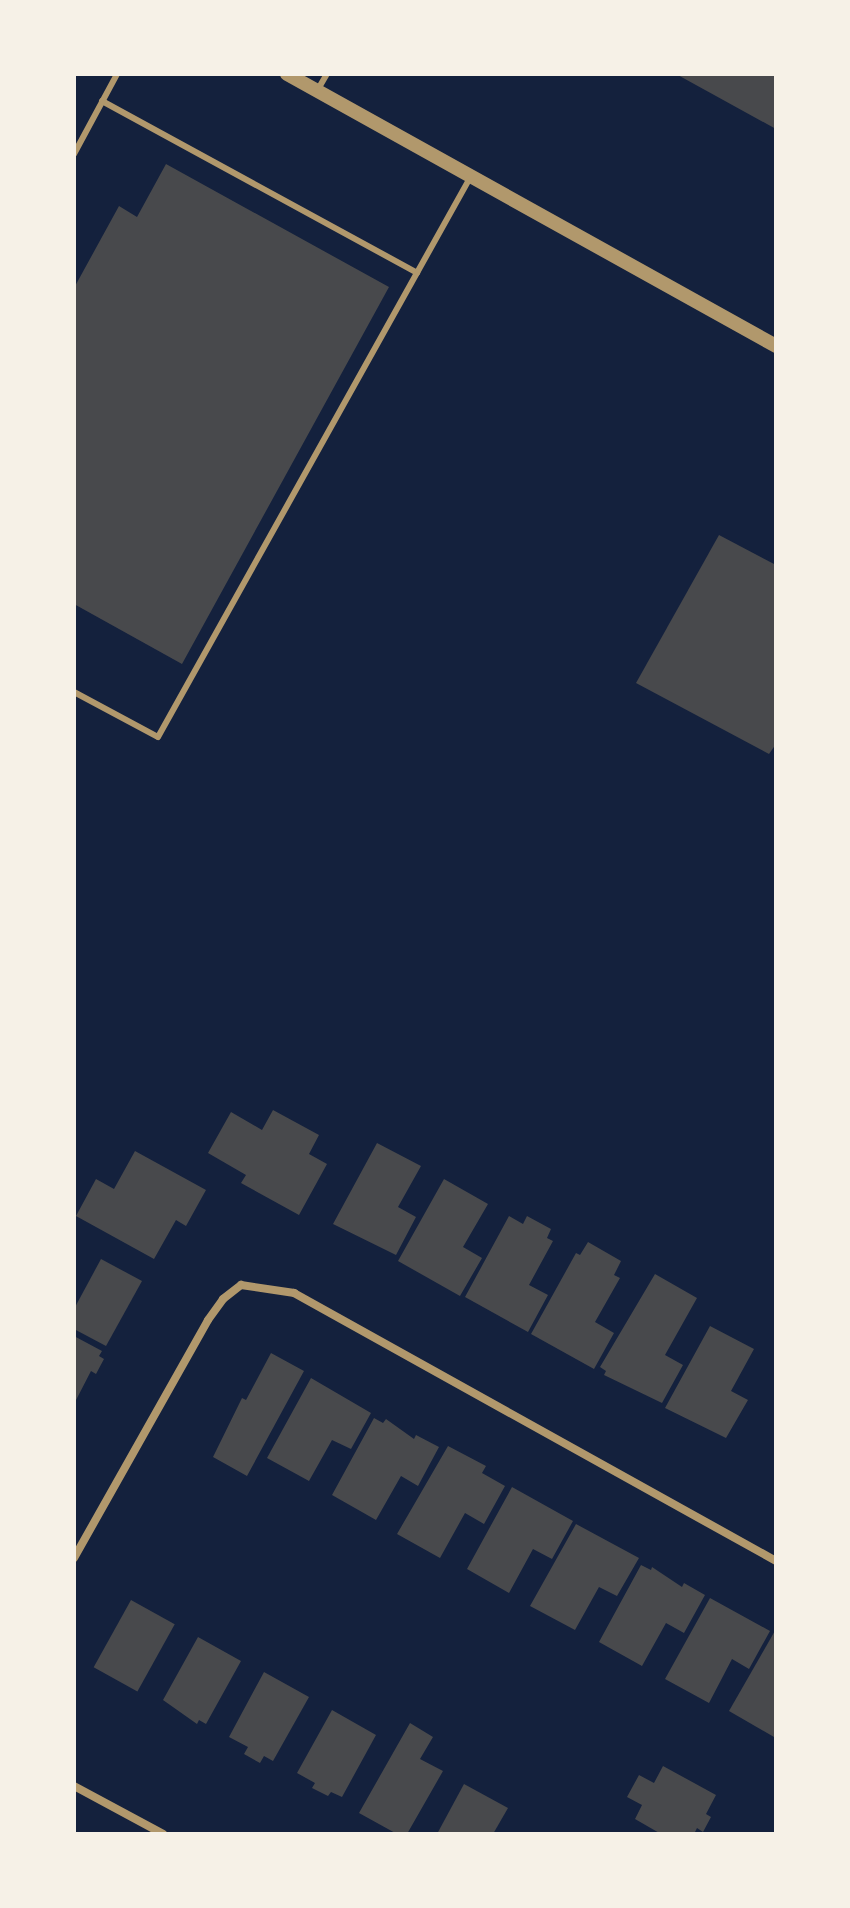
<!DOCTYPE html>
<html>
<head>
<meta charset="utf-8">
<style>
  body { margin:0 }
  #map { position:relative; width:850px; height:1908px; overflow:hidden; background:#14213d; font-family:Arial,sans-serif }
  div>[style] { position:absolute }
  .building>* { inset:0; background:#48494c; transform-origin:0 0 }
  .service>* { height:6px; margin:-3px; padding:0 3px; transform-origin:3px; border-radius:3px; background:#b1986c }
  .minor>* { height:8px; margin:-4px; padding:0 4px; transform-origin:4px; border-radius:4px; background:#b1986c }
  .tertiary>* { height:14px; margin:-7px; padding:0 7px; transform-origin:7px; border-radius:7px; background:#b1986c }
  span { translate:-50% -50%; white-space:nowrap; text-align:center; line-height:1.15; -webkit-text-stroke:8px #f6f1e7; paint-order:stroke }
  .frame { position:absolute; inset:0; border:76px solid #f6f1e7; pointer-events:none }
</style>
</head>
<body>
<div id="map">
  <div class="building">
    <i style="clip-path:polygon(676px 74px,776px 74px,776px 129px)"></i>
    <i style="clip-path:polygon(166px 164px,389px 287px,182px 664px,74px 604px,74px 288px,119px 206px,137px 217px)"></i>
    <i style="clip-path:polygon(719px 535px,776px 565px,776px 744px,769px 754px,636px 683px)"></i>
    <i style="clip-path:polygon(273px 1110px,319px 1135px,309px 1154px,327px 1164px,299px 1215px,241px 1183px,246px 1175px,208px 1153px,231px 1112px,262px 1130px)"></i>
    <i style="clip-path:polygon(377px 1143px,421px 1166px,398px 1207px,416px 1217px,396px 1255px,333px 1224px)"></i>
    <i style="clip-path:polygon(135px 1151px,206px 1190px,186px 1226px,176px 1220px,154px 1259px,76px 1216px,96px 1179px,114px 1189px)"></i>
    <i style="clip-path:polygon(444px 1179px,488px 1204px,463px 1247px,482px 1258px,460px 1296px,398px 1261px)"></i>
    <i style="clip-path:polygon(509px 1216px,523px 1224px,527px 1216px,551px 1229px,547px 1238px,553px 1241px,529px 1285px,548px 1295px,528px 1332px,465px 1297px)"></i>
    <i style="clip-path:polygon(588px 1242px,621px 1261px,614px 1275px,620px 1278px,595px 1322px,614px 1333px,594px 1369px,531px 1334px,576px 1253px,580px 1255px)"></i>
    <i style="clip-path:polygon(101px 1259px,142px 1281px,106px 1346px,74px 1329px,74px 1309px)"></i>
    <i style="clip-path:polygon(655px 1274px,697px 1298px,665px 1355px,683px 1365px,662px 1403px,604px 1375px,606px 1371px,600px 1367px)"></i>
    <i style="clip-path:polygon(710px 1326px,754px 1349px,731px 1391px,748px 1400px,726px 1438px,665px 1408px)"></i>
    <i style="clip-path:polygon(74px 1336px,102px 1351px,99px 1356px,104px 1359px,96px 1374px,91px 1371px,74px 1404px)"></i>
    <i style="clip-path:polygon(271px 1353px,304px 1371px,247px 1476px,213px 1457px,242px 1398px,246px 1400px)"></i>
    <i style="clip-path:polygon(311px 1378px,371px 1413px,351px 1449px,332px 1440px,309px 1481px,267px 1458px)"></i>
    <i style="clip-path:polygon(374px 1418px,383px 1423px,386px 1419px,414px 1439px,416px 1435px,439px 1447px,418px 1486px,401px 1476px,376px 1520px,332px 1495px)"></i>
    <i style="clip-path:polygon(448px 1446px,486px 1466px,482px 1473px,505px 1486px,484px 1524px,465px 1513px,440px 1558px,397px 1534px)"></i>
    <i style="clip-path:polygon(512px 1487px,573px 1521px,552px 1559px,533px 1549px,509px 1593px,467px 1569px)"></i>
    <i style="clip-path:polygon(576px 1524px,639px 1558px,617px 1596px,599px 1587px,575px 1630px,530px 1606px)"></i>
    <i style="clip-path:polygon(641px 1565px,651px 1570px,652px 1567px,682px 1587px,684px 1583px,705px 1595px,684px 1633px,666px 1623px,642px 1666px,599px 1642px)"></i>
    <i style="clip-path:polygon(710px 1598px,770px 1631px,749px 1669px,732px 1659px,709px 1703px,665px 1679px)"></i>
    <i style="left:131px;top:1600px;width:50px;height:77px;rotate:29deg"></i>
    <i style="clip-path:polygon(776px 1629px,776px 1733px,774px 1737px,729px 1711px)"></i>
    <i style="clip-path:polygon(198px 1637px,241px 1661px,206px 1724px,199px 1720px,197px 1724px,163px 1700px)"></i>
    <i style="clip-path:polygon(264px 1672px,309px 1697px,273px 1761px,264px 1756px,260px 1763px,244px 1754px,248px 1747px,229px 1737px)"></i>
    <i style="clip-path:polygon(332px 1710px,376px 1735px,342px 1797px,331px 1792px,328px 1796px,312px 1788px,315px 1783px,297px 1773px)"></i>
    <i style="clip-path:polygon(410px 1723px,433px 1737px,420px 1759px,443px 1771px,407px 1834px,397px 1834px,359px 1813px)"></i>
    <i style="clip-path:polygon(663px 1766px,716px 1795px,706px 1814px,711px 1817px,703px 1832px,697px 1828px,694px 1834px,661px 1834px,635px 1819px,642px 1805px,627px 1797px,639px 1775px,654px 1783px)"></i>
    <i style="clip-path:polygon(464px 1784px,508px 1808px,493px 1834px,437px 1834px)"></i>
  </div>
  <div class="service">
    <i style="left:317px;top:91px;width:20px;rotate:-60deg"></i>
    <i style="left:102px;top:101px;width:359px;rotate:28.6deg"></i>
    <i style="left:74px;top:154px;width:91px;rotate:-61.7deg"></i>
    <i style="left:74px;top:692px;width:95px;rotate:28.2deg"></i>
    <i style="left:158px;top:737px;width:642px;rotate:-60.84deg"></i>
  </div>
  <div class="minor">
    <i style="left:74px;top:1558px;width:273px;rotate:-60.6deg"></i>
    <i style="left:208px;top:1320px;width:26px;rotate:-54deg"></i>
    <i style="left:223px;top:1299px;width:23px;rotate:-38deg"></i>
    <i style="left:241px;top:1285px;width:54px;rotate:8.6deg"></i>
    <i style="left:294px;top:1293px;width:551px;rotate:29.07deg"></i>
    <i style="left:74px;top:1786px;width:101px;rotate:28.3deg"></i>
  </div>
  <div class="tertiary">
    <i style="left:287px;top:74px;width:560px;rotate:29.08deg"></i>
  </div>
  <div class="frame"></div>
</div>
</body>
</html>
